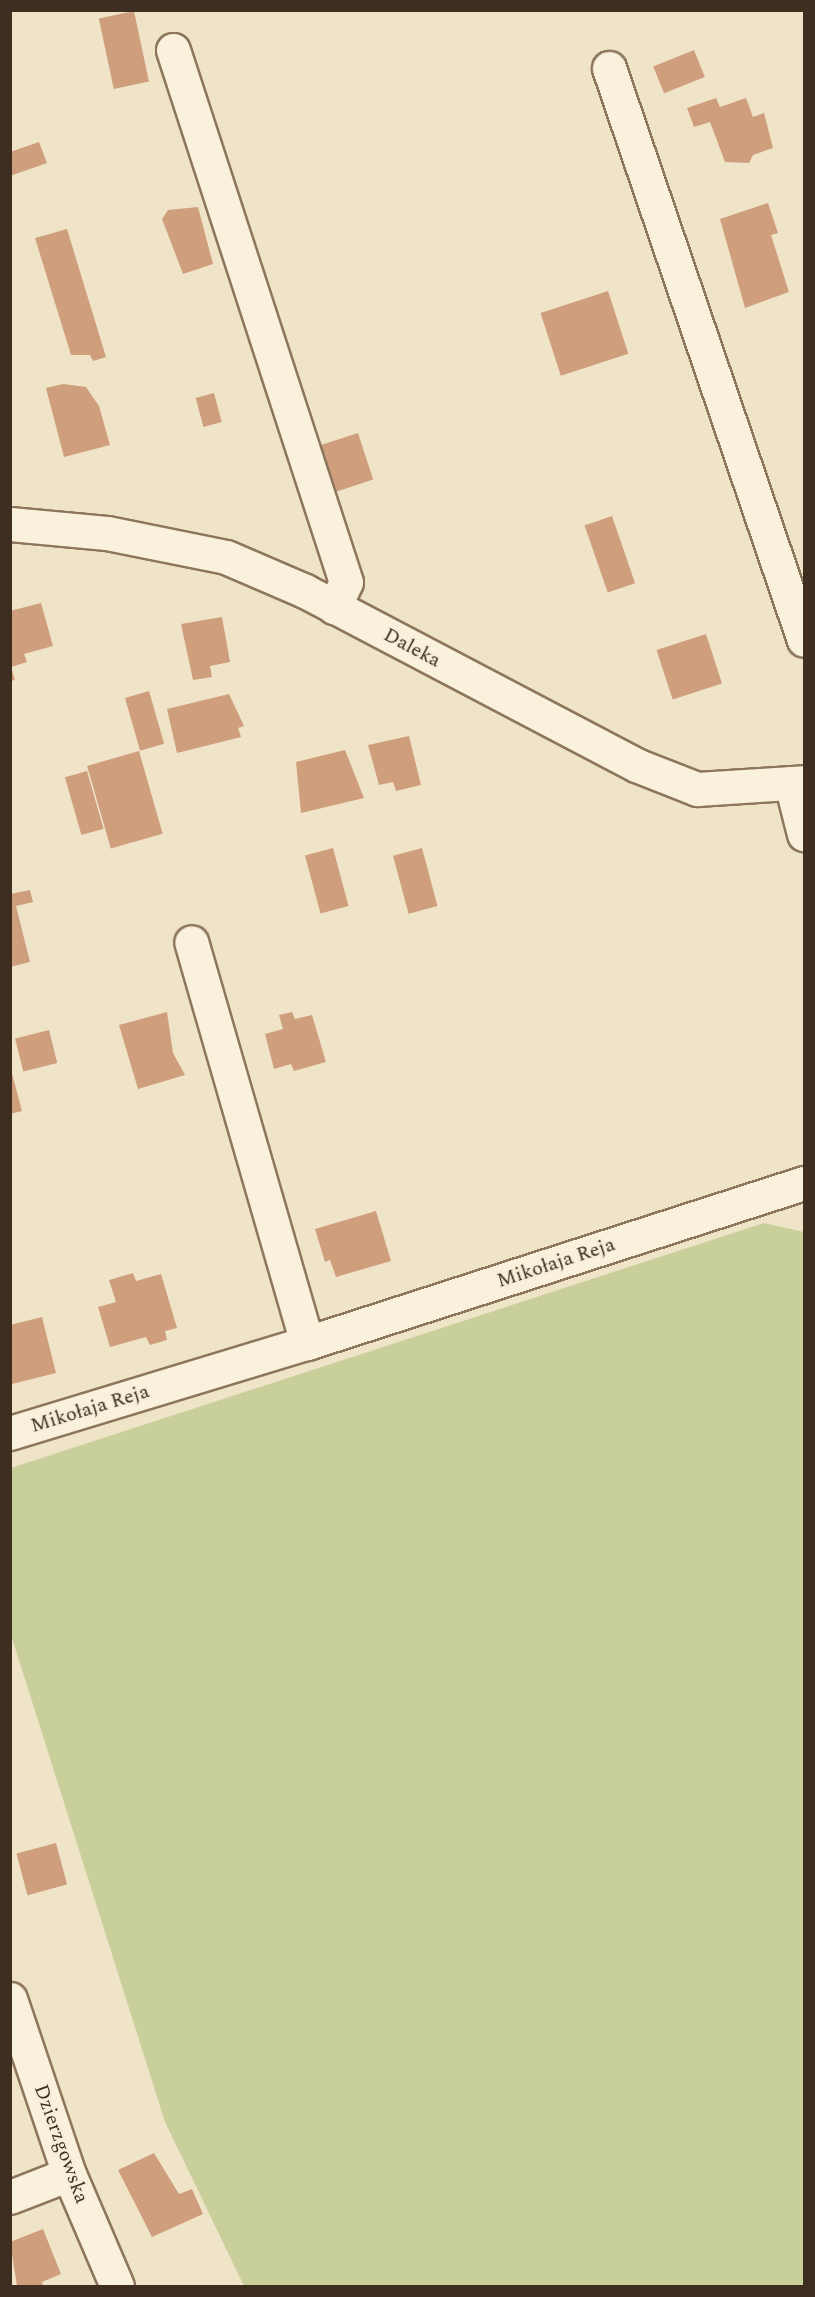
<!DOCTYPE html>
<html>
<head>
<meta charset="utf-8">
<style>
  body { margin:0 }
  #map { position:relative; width:815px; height:2297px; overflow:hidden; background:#f0e4c8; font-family:Spectral,serif }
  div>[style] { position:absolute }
  .green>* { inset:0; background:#c9cf9b }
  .building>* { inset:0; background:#cf9f7d; transform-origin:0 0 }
  .roads { filter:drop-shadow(2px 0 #8d765c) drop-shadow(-2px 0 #8d765c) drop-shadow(0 2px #8d765c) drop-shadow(0 -2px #8d765c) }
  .minor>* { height:33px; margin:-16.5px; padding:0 16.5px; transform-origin:16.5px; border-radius:16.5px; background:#faf1dc }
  span { translate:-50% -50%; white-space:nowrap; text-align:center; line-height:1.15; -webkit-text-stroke:4.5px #f7eed8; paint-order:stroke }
  .street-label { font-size:20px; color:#3d2e20 }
  .frame { position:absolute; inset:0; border:12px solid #3d2e20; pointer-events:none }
</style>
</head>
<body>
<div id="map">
  <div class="green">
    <i style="clip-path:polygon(764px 1223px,804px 1232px,804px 2286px,244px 2286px,165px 2122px,11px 1635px,11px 1468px)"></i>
  </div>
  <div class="building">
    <i style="left:134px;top:11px;width:72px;height:36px;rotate:78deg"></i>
    <i style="left:694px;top:50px;width:29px;height:44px;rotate:68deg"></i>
    <i style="clip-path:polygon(716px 98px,720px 107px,746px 98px,753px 117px,764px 113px,773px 148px,753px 155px,749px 163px,725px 162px,710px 122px,694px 127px,687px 108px)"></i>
    <i style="clip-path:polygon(39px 142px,47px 163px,10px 176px,10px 152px)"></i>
    <i style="clip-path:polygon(768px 203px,778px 233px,771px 235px,789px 292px,745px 308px,720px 219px)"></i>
    <i style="clip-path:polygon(198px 207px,213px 264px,183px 274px,162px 219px,168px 210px)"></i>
    <i style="clip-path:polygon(67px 229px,106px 357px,93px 361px,90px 355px,71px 355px,35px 238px)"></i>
    <i style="left:608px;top:291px;width:66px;height:71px;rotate:72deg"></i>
    <i style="clip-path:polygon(63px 384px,86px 387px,99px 406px,110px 445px,64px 457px,46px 388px)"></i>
    <i style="left:214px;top:393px;width:30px;height:19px;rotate:75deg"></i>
    <i style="left:358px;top:433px;width:49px;height:43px;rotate:72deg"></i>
    <i style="left:612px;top:516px;width:71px;height:29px;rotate:71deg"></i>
    <i style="clip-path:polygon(41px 603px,53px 646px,24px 654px,27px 662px,11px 667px,15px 680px,10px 681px,10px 611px)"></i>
    <i style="clip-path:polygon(222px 617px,230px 662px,210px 666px,212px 677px,193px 680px,181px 624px)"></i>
    <i style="left:706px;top:634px;width:52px;height:52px;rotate:72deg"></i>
    <i style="left:149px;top:691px;width:55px;height:25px;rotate:74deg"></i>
    <i style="clip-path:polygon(229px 694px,244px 726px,238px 728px,241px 737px,177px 753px,167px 709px)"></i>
    <i style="clip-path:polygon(409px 736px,421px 785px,396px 791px,393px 782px,379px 785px,368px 745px)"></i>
    <i style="clip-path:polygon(345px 750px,364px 798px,301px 813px,296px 762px)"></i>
    <i style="left:139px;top:751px;width:86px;height:54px;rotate:74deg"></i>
    <i style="left:87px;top:771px;width:60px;height:23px;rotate:74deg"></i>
    <i style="left:333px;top:848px;width:60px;height:29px;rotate:75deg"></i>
    <i style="left:422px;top:848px;width:60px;height:30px;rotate:75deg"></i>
    <i style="clip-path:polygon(30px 890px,33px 902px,16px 906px,30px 962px,10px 967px,10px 894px)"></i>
    <i style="clip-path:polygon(167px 1012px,173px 1053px,185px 1075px,138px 1089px,119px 1025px)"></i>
    <i style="clip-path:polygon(292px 1012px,295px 1019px,312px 1015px,326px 1062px,294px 1071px,291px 1064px,274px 1069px,265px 1034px,283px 1029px,279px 1015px)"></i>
    <i style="left:49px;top:1030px;width:34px;height:35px;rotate:76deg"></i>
    <i style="clip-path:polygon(10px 1066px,22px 1111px,10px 1114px)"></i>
    <i style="clip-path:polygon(376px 1211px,391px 1261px,336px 1277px,330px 1260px,325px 1262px,315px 1229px)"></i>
    <i style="clip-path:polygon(133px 1273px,136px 1281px,161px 1274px,177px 1328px,165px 1331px,167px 1340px,150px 1345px,146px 1337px,110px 1347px,98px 1307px,116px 1302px,109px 1280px)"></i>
    <i style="clip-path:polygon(42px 1317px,56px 1373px,12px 1384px,10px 1325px)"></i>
    <i style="left:56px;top:1843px;width:43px;height:41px;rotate:75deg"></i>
    <i style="clip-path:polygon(154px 2153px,179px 2194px,192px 2189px,203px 2214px,152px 2237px,118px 2170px)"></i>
    <i style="clip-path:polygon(43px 2229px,61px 2274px,42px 2282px,43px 2286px,17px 2286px,10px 2242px)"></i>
  </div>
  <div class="roads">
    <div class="minor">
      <i style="left:173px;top:50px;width:559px;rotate:71.99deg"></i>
      <i style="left:346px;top:582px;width:28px;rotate:116deg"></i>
      <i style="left:609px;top:68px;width:604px;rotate:71.18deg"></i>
      <i style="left:10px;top:524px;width:97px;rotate:5.3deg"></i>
      <i style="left:107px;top:533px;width:121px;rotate:11.4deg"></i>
      <i style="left:226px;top:557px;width:86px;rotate:23.3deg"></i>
      <i style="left:305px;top:591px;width:374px;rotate:27.7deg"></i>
      <i style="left:636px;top:765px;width:66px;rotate:21.5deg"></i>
      <i style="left:697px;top:789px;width:107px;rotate:-3.7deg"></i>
      <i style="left:791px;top:783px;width:53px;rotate:75.7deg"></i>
      <i style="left:307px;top:1343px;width:522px;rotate:-17.85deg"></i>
      <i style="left:10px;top:1433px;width:310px;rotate:-16.9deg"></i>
      <i style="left:307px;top:1343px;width:417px;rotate:-106.1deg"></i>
      <i style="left:10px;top:1999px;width:185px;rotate:71.4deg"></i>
      <i style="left:69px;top:2174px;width:122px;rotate:66.8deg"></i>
      <i style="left:10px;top:2197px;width:63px;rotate:-21.3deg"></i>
    </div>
  </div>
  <div class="street-label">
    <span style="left:412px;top:648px;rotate:28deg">Daleka</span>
    <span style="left:556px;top:1263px;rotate:-18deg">Mikołaja Reja</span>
    <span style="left:90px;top:1409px;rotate:-17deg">Mikołaja Reja</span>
    <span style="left:61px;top:2144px;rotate:70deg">Dzierzgowska</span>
  </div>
  <div class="frame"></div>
</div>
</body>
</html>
